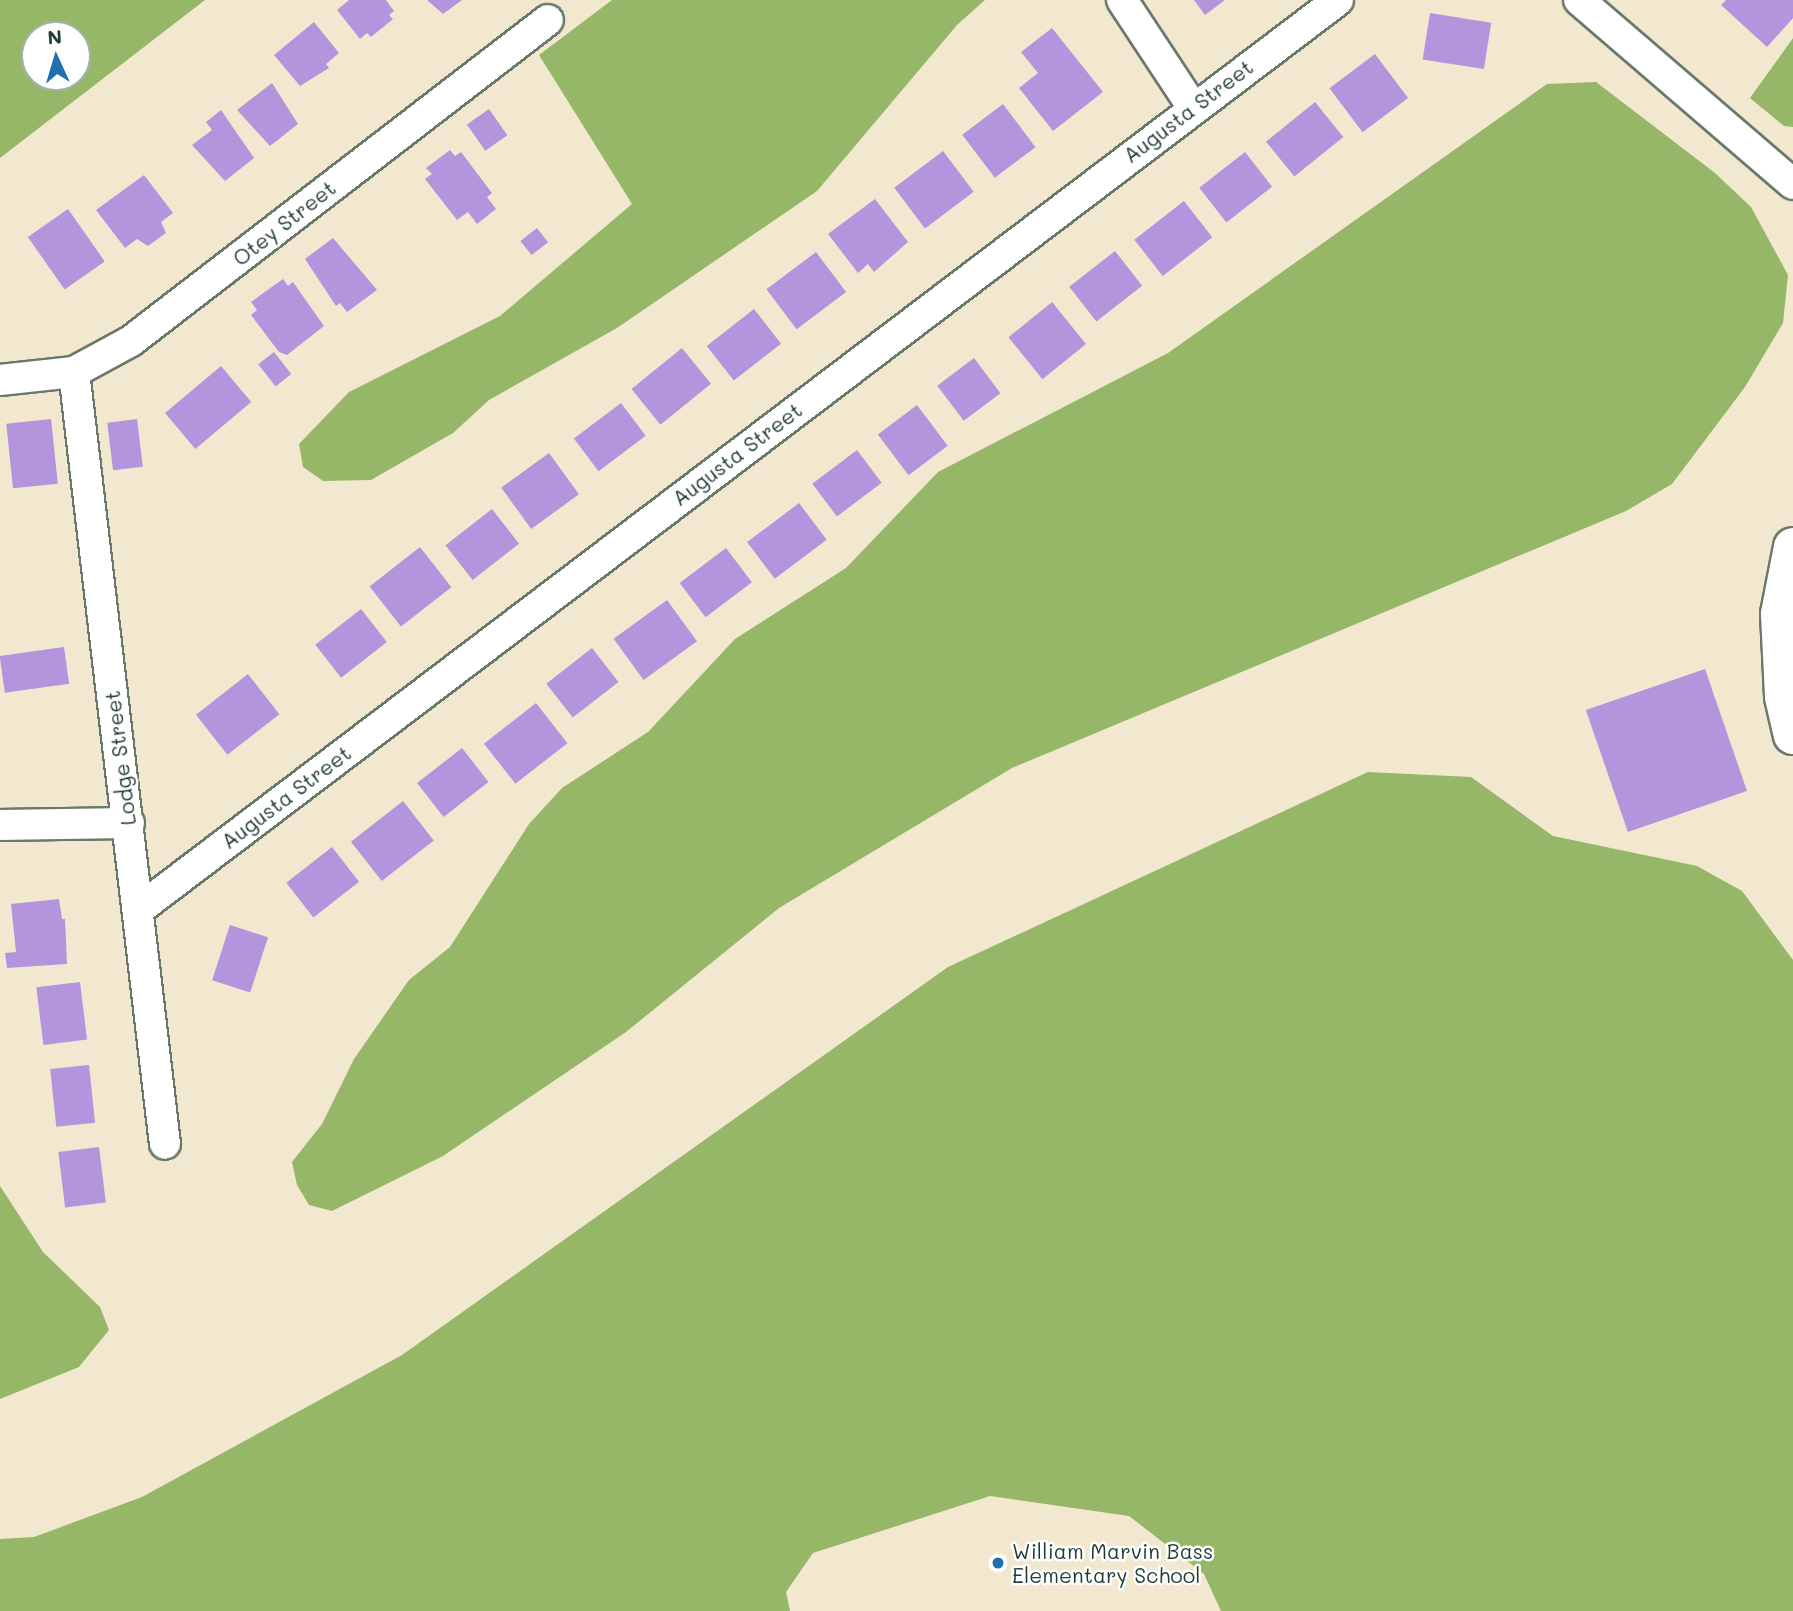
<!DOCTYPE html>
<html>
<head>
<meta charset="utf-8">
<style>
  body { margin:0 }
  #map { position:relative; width:1793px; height:1611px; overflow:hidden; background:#f2e8cf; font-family:Mali,sans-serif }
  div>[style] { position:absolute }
  .forest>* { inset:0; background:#96b668 }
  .building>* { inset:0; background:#b394dd; transform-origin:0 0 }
  .roads { filter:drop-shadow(2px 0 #69796a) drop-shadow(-2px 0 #69796a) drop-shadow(0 2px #69796a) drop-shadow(0 -2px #69796a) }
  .minor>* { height:30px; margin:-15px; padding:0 15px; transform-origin:15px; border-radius:15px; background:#fff }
  .secondary>* { height:38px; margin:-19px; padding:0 19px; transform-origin:19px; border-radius:19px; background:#fff }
  .dots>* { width:19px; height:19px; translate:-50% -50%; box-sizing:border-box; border:4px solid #fff; border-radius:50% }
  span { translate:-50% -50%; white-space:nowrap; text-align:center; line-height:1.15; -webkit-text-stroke:5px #fff; paint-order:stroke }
  .street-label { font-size:21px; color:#1f3d34 }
  .poi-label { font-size:21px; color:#1f3d34 }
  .left { translate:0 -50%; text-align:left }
  .north { position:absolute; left:21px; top:21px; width:70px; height:70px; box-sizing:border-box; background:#fff; border:2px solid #a5b1ae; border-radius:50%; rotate:356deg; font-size:19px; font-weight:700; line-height:28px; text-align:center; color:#1f3d34 }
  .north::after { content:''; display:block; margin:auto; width:24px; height:32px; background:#1f6fb2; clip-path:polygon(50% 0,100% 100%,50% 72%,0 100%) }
</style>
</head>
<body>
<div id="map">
  <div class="forest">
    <i style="clip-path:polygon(evenodd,0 0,205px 0,0 158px,0 0,35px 35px,77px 35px,77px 77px,35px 77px,35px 35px)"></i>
    <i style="clip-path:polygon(612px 0,985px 0,957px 25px,817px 191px,617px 328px,489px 400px,453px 433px,371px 480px,323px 481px,303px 467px,299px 444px,349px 392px,500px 316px,632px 204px,539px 55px)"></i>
    <i style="clip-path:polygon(1793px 38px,1793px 127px,1784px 126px,1750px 98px)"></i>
    <i style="clip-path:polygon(1596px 82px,1715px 173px,1751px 207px,1788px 275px,1783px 323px,1745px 387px,1672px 484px,1626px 511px,1012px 768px,779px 908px,626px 1032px,443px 1156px,332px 1211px,309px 1205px,297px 1185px,292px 1162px,322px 1124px,354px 1059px,409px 980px,450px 947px,529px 824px,562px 788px,648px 732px,735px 639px,846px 568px,938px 472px,1168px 353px,1547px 84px)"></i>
    <i style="clip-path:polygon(1368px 772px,1471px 777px,1553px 836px,1697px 866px,1742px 891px,1793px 960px,1793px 1611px,1221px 1611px,1204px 1574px,1129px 1516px,990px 1496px,813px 1553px,786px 1592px,790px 1611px,0 1611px,0 1539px,34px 1537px,142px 1497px,402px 1355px,948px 967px)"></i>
    <i style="clip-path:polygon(0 1186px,43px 1252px,100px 1307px,109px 1330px,79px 1367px,0 1399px)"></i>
  </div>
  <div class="building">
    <i style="clip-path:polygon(349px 0,386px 0,394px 11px,389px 15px,393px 19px,371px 37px,367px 33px,360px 39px,337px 10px)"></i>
    <i style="clip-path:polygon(427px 0,462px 0,443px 14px)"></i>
    <i style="clip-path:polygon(1194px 0,1225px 0,1205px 15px)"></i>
    <i style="clip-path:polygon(1726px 0,1793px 0,1793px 18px,1767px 47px,1721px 5px)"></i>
    <i style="left:1430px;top:13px;width:62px;height:47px;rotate:9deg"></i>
    <i style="clip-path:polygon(314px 22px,339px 53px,326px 64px,329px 68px,300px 86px,274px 55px)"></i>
    <i style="clip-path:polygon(1052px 28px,1103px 92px,1053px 131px,1019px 88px,1038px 73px,1021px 52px)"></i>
    <i style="left:1375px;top:54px;width:55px;height:57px;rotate:53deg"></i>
    <i style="clip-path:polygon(272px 83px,298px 124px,270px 146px,237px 110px)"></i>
    <i style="left:1315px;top:102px;width:45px;height:63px;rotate:51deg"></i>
    <i style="left:1003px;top:104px;width:54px;height:51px;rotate:53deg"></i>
    <i style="left:489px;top:109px;width:32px;height:27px;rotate:55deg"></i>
    <i style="clip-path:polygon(221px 110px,254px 158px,225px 181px,192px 145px,212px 130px,206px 122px)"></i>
    <i style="clip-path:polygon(450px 150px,455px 156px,461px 152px,492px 193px,487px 197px,496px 209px,477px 224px,468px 212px,457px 220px,425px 179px,432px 174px,426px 168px)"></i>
    <i style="left:943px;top:151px;width:51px;height:61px;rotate:53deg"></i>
    <i style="left:1245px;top:152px;width:44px;height:58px;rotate:52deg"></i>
    <i style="clip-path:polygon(144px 175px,173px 213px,161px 222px,166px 233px,148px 246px,137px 239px,125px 248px,96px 210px)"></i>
    <i style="clip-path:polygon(875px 199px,908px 242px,874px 272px,868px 264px,858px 273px,828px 234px)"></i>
    <i style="left:1184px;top:201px;width:46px;height:63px;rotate:52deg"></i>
    <i style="left:68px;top:209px;width:64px;height:49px;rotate:55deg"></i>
    <i style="left:537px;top:228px;width:18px;height:21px;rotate:52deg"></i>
    <i style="clip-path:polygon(333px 238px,377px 290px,347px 312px,340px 303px,336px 306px,305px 259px)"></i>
    <i style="left:1115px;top:251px;width:44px;height:58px;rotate:52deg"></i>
    <i style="left:816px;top:252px;width:50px;height:62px;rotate:53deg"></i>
    <i style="clip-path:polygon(283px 279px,288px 286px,293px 282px,324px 326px,287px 355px,279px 352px,251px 315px,257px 310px,251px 302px)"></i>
    <i style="left:1052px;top:302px;width:54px;height:56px;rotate:51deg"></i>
    <i style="left:754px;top:309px;width:44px;height:60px;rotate:52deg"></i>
    <i style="left:682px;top:348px;width:46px;height:65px;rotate:51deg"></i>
    <i style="left:274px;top:352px;width:28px;height:20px;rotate:52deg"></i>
    <i style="left:974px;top:358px;width:44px;height:46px;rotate:53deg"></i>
    <i style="left:221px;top:366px;width:47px;height:73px;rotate:50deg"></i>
    <i style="left:621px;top:403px;width:41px;height:59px;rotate:53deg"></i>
    <i style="left:917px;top:405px;width:51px;height:49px;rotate:53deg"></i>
    <i style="left:51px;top:419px;width:65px;height:45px;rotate:84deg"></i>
    <i style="left:137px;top:419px;width:48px;height:30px;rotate:83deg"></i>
    <i style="left:857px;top:450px;width:41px;height:56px;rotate:53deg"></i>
    <i style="left:549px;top:453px;width:51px;height:59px;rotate:54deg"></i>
    <i style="left:799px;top:503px;width:46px;height:65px;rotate:53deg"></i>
    <i style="left:492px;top:509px;width:44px;height:59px;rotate:52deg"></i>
    <i style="left:420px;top:547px;width:51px;height:64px;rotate:52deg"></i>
    <i style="left:726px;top:548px;width:43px;height:58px;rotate:53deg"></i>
    <i style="left:667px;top:600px;width:51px;height:66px;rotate:54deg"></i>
    <i style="left:361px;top:609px;width:42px;height:58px;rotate:52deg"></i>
    <i style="left:64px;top:647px;width:37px;height:65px;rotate:82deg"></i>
    <i style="left:592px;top:648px;width:43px;height:58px;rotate:52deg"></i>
    <i style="left:1705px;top:669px;width:129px;height:126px;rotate:71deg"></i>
    <i style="left:248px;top:674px;width:51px;height:66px;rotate:52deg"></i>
    <i style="left:536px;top:703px;width:51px;height:66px;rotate:52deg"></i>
    <i style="left:462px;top:748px;width:43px;height:57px;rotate:52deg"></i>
    <i style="left:403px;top:801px;width:50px;height:66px;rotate:52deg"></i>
    <i style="left:332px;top:847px;width:44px;height:58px;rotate:52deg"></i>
    <i style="clip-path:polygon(59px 899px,62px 919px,65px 919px,67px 964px,7px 968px,5px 953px,16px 952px,11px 904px)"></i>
    <i style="left:230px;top:925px;width:40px;height:58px;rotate:18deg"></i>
    <i style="left:80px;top:982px;width:58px;height:44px;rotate:83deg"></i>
    <i style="left:89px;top:1065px;width:58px;height:39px;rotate:84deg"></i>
    <i style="left:99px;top:1147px;width:56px;height:41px;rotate:83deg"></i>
  </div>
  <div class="roads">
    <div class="minor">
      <i style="left:1122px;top:0;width:127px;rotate:56.6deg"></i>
      <i style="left:1579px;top:0;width:282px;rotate:40.7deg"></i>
      <i style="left:74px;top:372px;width:777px;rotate:83.28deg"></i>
      <i style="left:0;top:380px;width:74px;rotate:-6.2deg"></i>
      <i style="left:74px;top:372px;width:65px;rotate:-28.5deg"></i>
      <i style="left:131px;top:341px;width:526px;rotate:-37.59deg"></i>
      <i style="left:0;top:825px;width:129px;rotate:-0.9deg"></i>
      <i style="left:138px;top:910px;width:1506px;rotate:-37.17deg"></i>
    </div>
    <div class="secondary">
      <i style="left:1793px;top:547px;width:68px;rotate:101deg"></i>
      <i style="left:1780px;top:614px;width:83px;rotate:87.2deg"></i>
      <i style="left:1784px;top:697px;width:39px;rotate:77deg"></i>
    </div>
  </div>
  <div class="dots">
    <i style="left:998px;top:1563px;background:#1f6fb2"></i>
  </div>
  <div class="street-label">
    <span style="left:1188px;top:111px;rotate:-37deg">Augusta Street</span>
    <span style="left:284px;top:223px;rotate:-38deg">Otey Street</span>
    <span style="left:737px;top:454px;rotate:-37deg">Augusta Street</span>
    <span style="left:120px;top:758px;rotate:-97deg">Lodge Street</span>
    <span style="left:286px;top:797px;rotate:-37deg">Augusta Street</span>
  </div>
  <div class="poi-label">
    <span class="left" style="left:1012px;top:1563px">William Marvin Bass<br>Elementary School</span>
  </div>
  <div class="north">N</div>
</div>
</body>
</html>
